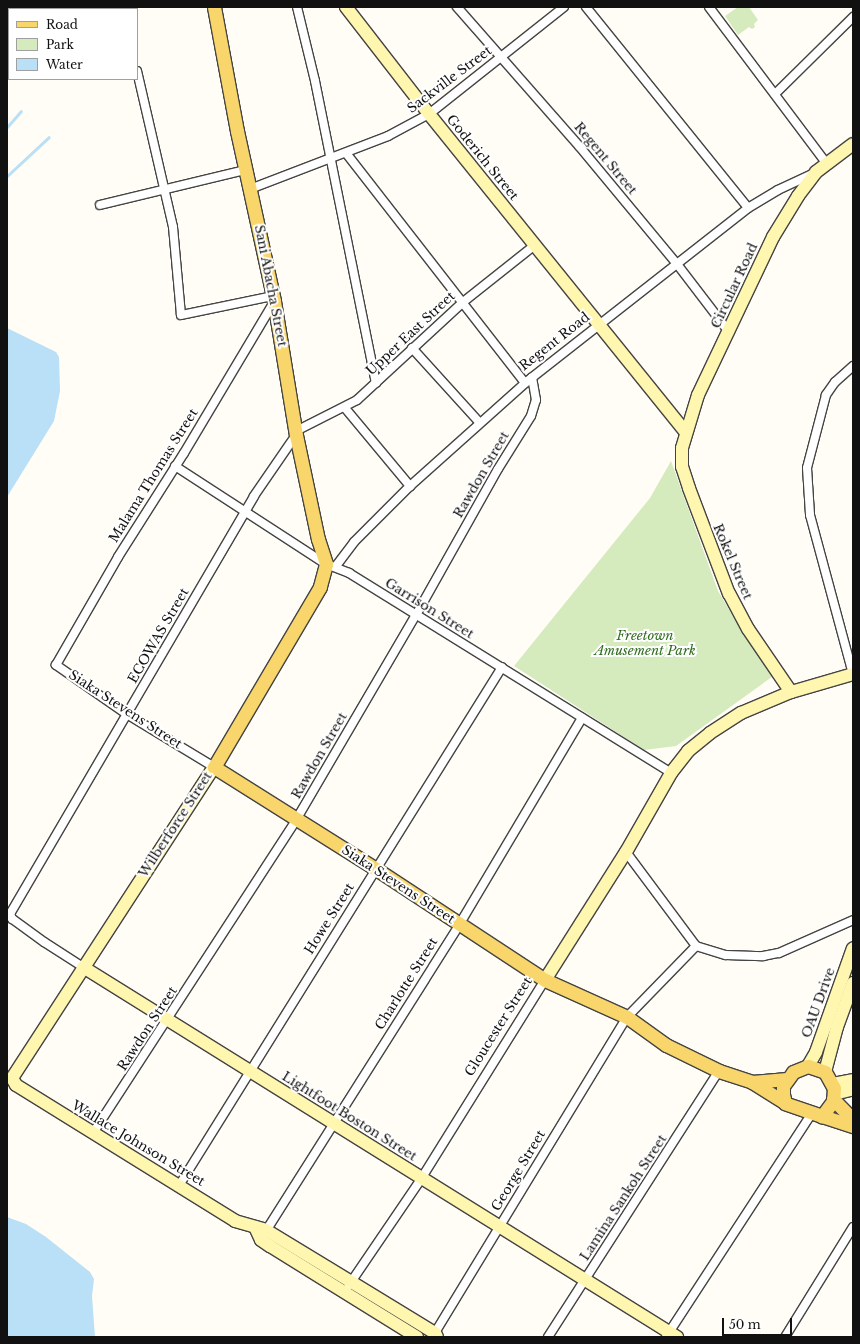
<!DOCTYPE html>
<html>
<head>
<meta charset="utf-8">
<style>
  body { margin:0 }
  #map { position:relative; width:860px; height:1344px; overflow:hidden; background:#fffdf5; font-family:"Libre Baskerville",serif }
  div>[style] { position:absolute }
  .green>* { inset:0; background:#d5ebbd }
  .water>* { inset:0; background:#b9e0f7 }
  .stream>* { height:3px; margin:-1.5px; padding:0 1.5px; transform-origin:1.5px; border-radius:1.5px; background:#b9e0f7 }
  .river>* { height:17px; margin:-8.5px; padding:0 8.5px; transform-origin:8.5px; border-radius:8.5px; background:#b9e0f7 }
  .roads { filter:drop-shadow(1px 0 #444) drop-shadow(-1px 0 #444) drop-shadow(0 1px #444) drop-shadow(0 -1px #444) }
  .street>* { height:8px; margin:-4px; padding:0 4px; transform-origin:4px; border-radius:4px; background:#fff }
  .secondary>* { height:12px; margin:-6px; padding:0 6px; transform-origin:6px; border-radius:6px; background:#fff6b0 }
  .primary>* { height:13px; margin:-6.5px; padding:0 6.5px; transform-origin:6.5px; border-radius:6.5px; background:#f9d66b }
  span { translate:-50% -50%; white-space:nowrap; text-align:center; line-height:1.15; -webkit-text-stroke:4px #fff; paint-order:stroke }
  .street-label { font-size:13px; color:#111 }
  .park-label { font-size:13px; color:#2f6b1f; font-style:italic }
  .frame { position:absolute; inset:0; border:8px solid #111; pointer-events:none }
  .legend { position:absolute; left:8px; top:8px; width:130px; height:72px; box-sizing:border-box; background:#fff; border:1px solid #a0a0a0; margin:0; padding:5px 7px; list-style:none; font-size:12px; color:#111 }
  .legend li { display:flex; align-items:center; gap:8px; height:20px }
  .legend b { width:20px; border:1px solid #a0a0a0 }
  .scale { position:absolute; left:722px; top:1318px; width:70px; height:18px; box-sizing:border-box; border:2px solid #111; border-top:0; padding-left:5px; font-size:12px; line-height:14px; white-space:nowrap; color:#111; -webkit-text-stroke:3px #fff; paint-order:stroke }
</style>
</head>
<body>
<div id="map">
  <div class="green">
    <i style="clip-path:polygon(738px 7px,749px 7px,758px 20px,754px 24px,755px 27px,752px 29px,749px 27px,738px 35px,725px 16px)"></i>
    <i style="clip-path:polygon(671px 461px,718px 591px,747px 640px,776px 674px,676px 746px,644px 750px,514px 666px,650px 498px)"></i>
  </div>
  <div class="water">
    <i style="clip-path:polygon(7px 328px,56px 352px,59px 357px,60px 391px,54px 421px,7px 497px)"></i>
    <i style="clip-path:polygon(7px 1217px,26px 1224px,46px 1237px,90px 1272px,94px 1279px,92px 1296px,95px 1337px,7px 1337px)"></i>
  </div>
  <div class="stream">
    <i style="left:7px;top:127px;width:21px;rotate:-49deg"></i>
    <i style="left:7px;top:176px;width:57px;rotate:-42.9deg"></i>
  </div>
  <div class="river">
    <i style="left:95px;top:7px;width:14px"></i>
  </div>
  <div class="roads">
    <div class="street">
      <i style="left:297px;top:7px;width:76px;rotate:76.3deg"></i>
      <i style="left:315px;top:81px;width:308px;rotate:78.6deg"></i>
      <i style="left:457px;top:7px;width:185px;rotate:48.7deg"></i>
      <i style="left:579px;top:146px;width:153px;rotate:50.3deg"></i>
      <i style="left:677px;top:264px;width:86px;rotate:52.6deg"></i>
      <i style="left:586px;top:7px;width:258px;rotate:51.1deg"></i>
      <i style="left:709px;top:7px;width:195px;rotate:53.1deg"></i>
      <i style="left:7px;top:33px;width:2px;rotate:27deg"></i>
      <i style="left:137px;top:71px;width:160px;rotate:77deg"></i>
      <i style="left:173px;top:227px;width:88px;rotate:84.8deg"></i>
      <i style="left:181px;top:315px;width:94px;rotate:-11.7deg"></i>
      <i style="left:775px;top:94px;width:110px;rotate:-44.6deg"></i>
      <i style="left:346px;top:153px;width:291px;rotate:52.1deg"></i>
      <i style="left:250px;top:189px;width:148px;rotate:-21deg"></i>
      <i style="left:388px;top:136px;width:47px;rotate:-28.2deg"></i>
      <i style="left:429px;top:114px;width:172px;rotate:-38.4deg"></i>
      <i style="left:100px;top:205px;width:149px;rotate:-13.6deg"></i>
      <i style="left:412px;top:348px;width:100px;rotate:47.8deg"></i>
      <i style="left:853px;top:366px;width:24px;rotate:138deg"></i>
      <i style="left:835px;top:382px;width:16px;rotate:125deg"></i>
      <i style="left:826px;top:395px;width:75px;rotate:104.6deg"></i>
      <i style="left:807px;top:468px;width:47px;rotate:86.3deg"></i>
      <i style="left:810px;top:515px;width:165px;rotate:74.9deg"></i>
      <i style="left:345px;top:408px;width:102px;rotate:50.2deg"></i>
      <i style="left:296px;top:431px;width:68px;rotate:-26.9deg"></i>
      <i style="left:357px;top:400px;width:143px;rotate:-42.7deg"></i>
      <i style="left:462px;top:303px;width:93px;rotate:-38.5deg"></i>
      <i style="left:175px;top:466px;width:180px;rotate:33deg"></i>
      <i style="left:326px;top:564px;width:25px;rotate:21deg"></i>
      <i style="left:349px;top:573px;width:379px;rotate:31.8deg"></i>
      <i style="left:336px;top:566px;width:30px;rotate:-53deg"></i>
      <i style="left:354px;top:542px;width:79px;rotate:-45deg"></i>
      <i style="left:410px;top:486px;width:154px;rotate:-41.8deg"></i>
      <i style="left:525px;top:383px;width:283px;rotate:-38.1deg"></i>
      <i style="left:748px;top:208px;width:35px;rotate:-31deg"></i>
      <i style="left:778px;top:190px;width:40px;rotate:-25deg"></i>
      <i style="left:214px;top:767px;width:100px;rotate:-148.8deg"></i>
      <i style="left:128px;top:715px;width:88px;rotate:-145.2deg"></i>
      <i style="left:56px;top:665px;width:125px;rotate:-60.1deg"></i>
      <i style="left:118px;top:557px;width:123px;rotate:-57.6deg"></i>
      <i style="left:184px;top:453px;width:176px;rotate:-59.2deg"></i>
      <i style="left:626px;top:852px;width:117px;rotate:53.3deg"></i>
      <i style="left:696px;top:946px;width:31px;rotate:17deg"></i>
      <i style="left:726px;top:955px;width:37px;rotate:2deg"></i>
      <i style="left:763px;top:956px;width:16px;rotate:-11deg"></i>
      <i style="left:779px;top:953px;width:81px;rotate:-24deg"></i>
      <i style="left:83px;top:967px;width:46px;rotate:-147.3deg"></i>
      <i style="left:44px;top:942px;width:39px;rotate:-144deg"></i>
      <i style="left:12px;top:919px;width:5px;rotate:-112deg"></i>
      <i style="left:10px;top:914px;width:484px;rotate:-59.7deg"></i>
      <i style="left:254px;top:496px;width:74px;rotate:-55.5deg"></i>
      <i style="left:93px;top:1133px;width:373px;rotate:-57deg"></i>
      <i style="left:296px;top:820px;width:238px;rotate:-59.7deg"></i>
      <i style="left:416px;top:615px;width:167px;rotate:-60.7deg"></i>
      <i style="left:498px;top:469px;width:62px;rotate:-58.1deg"></i>
      <i style="left:531px;top:416px;width:17px;rotate:-73deg"></i>
      <i style="left:536px;top:400px;width:23px;rotate:-100deg"></i>
      <i style="left:180px;top:1184px;width:609px;rotate:-58.08deg"></i>
      <i style="left:264px;top:1234px;width:365px;rotate:-57.7deg"></i>
      <i style="left:459px;top:925px;width:241px;rotate:-59.3deg"></i>
      <i style="left:349px;top:1285px;width:128px;rotate:-55.8deg"></i>
      <i style="left:421px;top:1179px;width:234px;rotate:-58.1deg"></i>
      <i style="left:433px;top:1336px;width:373px;rotate:-58.7deg"></i>
      <i style="left:627px;top:1017px;width:99px;rotate:-45.8deg"></i>
      <i style="left:548px;top:1337px;width:316px;rotate:-57.3deg"></i>
      <i style="left:666px;top:1337px;width:267px;rotate:-56.9deg"></i>
      <i style="left:785px;top:1337px;width:129px;rotate:-58.3deg"></i>
    </div>
    <div class="secondary">
      <i style="left:346px;top:7px;width:135px;rotate:52.2deg"></i>
      <i style="left:429px;top:114px;width:407px;rotate:51.1deg"></i>
      <i style="left:791px;top:692px;width:76px;rotate:-124.3deg"></i>
      <i style="left:748px;top:629px;width:40px;rotate:-118deg"></i>
      <i style="left:729px;top:594px;width:113px;rotate:-110.7deg"></i>
      <i style="left:689px;top:488px;width:22px;rotate:-108deg"></i>
      <i style="left:682px;top:467px;width:19px;rotate:-90deg"></i>
      <i style="left:682px;top:448px;width:55px;rotate:-73.2deg"></i>
      <i style="left:698px;top:395px;width:175px;rotate:-64.6deg"></i>
      <i style="left:773px;top:237px;width:48px;rotate:-58.6deg"></i>
      <i style="left:798px;top:196px;width:30px;rotate:-53deg"></i>
      <i style="left:816px;top:172px;width:46px;rotate:-37.1deg"></i>
      <i style="left:214px;top:767px;width:371px;rotate:123deg"></i>
      <i style="left:12px;top:1078px;width:8px;rotate:60deg"></i>
      <i style="left:16px;top:1085px;width:258px;rotate:31.8deg"></i>
      <i style="left:235px;top:1221px;width:32px;rotate:16deg"></i>
      <i style="left:266px;top:1230px;width:198px;rotate:31.4deg"></i>
      <i style="left:435px;top:1333px;width:4px;rotate:63deg"></i>
      <i style="left:83px;top:967px;width:700px;rotate:31.92deg"></i>
      <i style="left:545px;top:980px;width:151px;rotate:-57.7deg"></i>
      <i style="left:626px;top:852px;width:91px;rotate:-60.3deg"></i>
      <i style="left:671px;top:773px;width:28px;rotate:-52deg"></i>
      <i style="left:688px;top:751px;width:28px;rotate:-39deg"></i>
      <i style="left:710px;top:733px;width:37px;rotate:-33deg"></i>
      <i style="left:741px;top:713px;width:54px;rotate:-22.8deg"></i>
      <i style="left:791px;top:692px;width:65px;rotate:-16.2deg"></i>
      <i style="left:808px;top:1066px;width:16px;rotate:-60deg"></i>
      <i style="left:816px;top:1052px;width:110px;rotate:-70.4deg"></i>
      <i style="left:825px;top:1072px;width:47px;rotate:-75.1deg"></i>
      <i style="left:837px;top:1027px;width:47px;rotate:-70deg"></i>
      <i style="left:833px;top:1084px;width:20px;rotate:-11deg"></i>
      <i style="left:834px;top:1094px;width:16px;rotate:-14deg"></i>
      <i style="left:850px;top:1090px;width:6px;rotate:-59deg"></i>
      <i style="left:255px;top:1227px;width:14px;rotate:65deg"></i>
      <i style="left:261px;top:1240px;width:11px;rotate:34deg"></i>
      <i style="left:270px;top:1246px;width:173px;rotate:31.8deg"></i>
    </div>
    <div class="primary">
      <i style="left:214px;top:7px;width:126px;rotate:79.5deg"></i>
      <i style="left:237px;top:131px;width:174px;rotate:77.7deg"></i>
      <i style="left:274px;top:301px;width:136px;rotate:80.7deg"></i>
      <i style="left:296px;top:435px;width:106px;rotate:78.1deg"></i>
      <i style="left:318px;top:539px;width:26px;rotate:72deg"></i>
      <i style="left:326px;top:564px;width:24px;rotate:105deg"></i>
      <i style="left:320px;top:587px;width:209px;rotate:120.5deg"></i>
      <i style="left:214px;top:767px;width:191px;rotate:32.2deg"></i>
      <i style="left:376px;top:869px;width:202px;rotate:33.3deg"></i>
      <i style="left:545px;top:980px;width:90px;rotate:24.3deg"></i>
      <i style="left:627px;top:1017px;width:48px;rotate:35.7deg"></i>
      <i style="left:666px;top:1045px;width:59px;rotate:26.1deg"></i>
      <i style="left:719px;top:1071px;width:35px;rotate:18deg"></i>
      <i style="left:752px;top:1082px;width:35px;rotate:-5deg"></i>
      <i style="left:808px;top:1066px;width:18px;rotate:19deg"></i>
      <i style="left:825px;top:1072px;width:18px;rotate:61deg"></i>
      <i style="left:834px;top:1088px;width:13px;rotate:94deg"></i>
      <i style="left:833px;top:1101px;width:19px;rotate:126deg"></i>
      <i style="left:822px;top:1116px;width:39px;rotate:-161deg"></i>
      <i style="left:785px;top:1103px;width:9px;rotate:-103deg"></i>
      <i style="left:783px;top:1094px;width:8px;rotate:-90deg"></i>
      <i style="left:783px;top:1086px;width:17px;rotate:-54deg"></i>
      <i style="left:793px;top:1072px;width:16px;rotate:-22deg"></i>
      <i style="left:752px;top:1082px;width:39px;rotate:32deg"></i>
      <i style="left:833px;top:1099px;width:29px;rotate:46deg"></i>
      <i style="left:822px;top:1116px;width:33px;rotate:18deg"></i>
    </div>
  </div>
  <div class="street-label">
    <span style="left:450px;top:80px;rotate:-37deg">Sackville Street</span>
    <span style="left:482px;top:158px;rotate:51deg">Goderich Street</span>
    <span style="left:605px;top:159px;rotate:50deg">Regent Street</span>
    <span style="left:270px;top:286px;rotate:79deg">Sani Abacha Street</span>
    <span style="left:735px;top:286px;rotate:-65deg">Circular Road</span>
    <span style="left:411px;top:334px;rotate:-43deg">Upper East Street</span>
    <span style="left:555px;top:342px;rotate:-38deg">Regent Road</span>
    <span style="left:482px;top:475px;rotate:-60deg">Rawdon Street</span>
    <span style="left:154px;top:476px;rotate:-58deg">Malama Thomas Street</span>
    <span style="left:732px;top:562px;rotate:67deg">Rokel Street</span>
    <span style="left:429px;top:609px;rotate:32deg">Garrison Street</span>
    <span style="left:159px;top:636px;rotate:-60deg">ECOWAS Street</span>
    <span style="left:125px;top:710px;rotate:33deg">Siaka Stevens Street</span>
    <span style="left:320px;top:756px;rotate:-60deg">Rawdon Street</span>
    <span style="left:176px;top:825px;rotate:-57deg">Wilberforce Street</span>
    <span style="left:398px;top:885px;rotate:33deg">Siaka Stevens Street</span>
    <span style="left:330px;top:919px;rotate:-58deg">Howe Street</span>
    <span style="left:407px;top:984px;rotate:-58deg">Charlotte Street</span>
    <span style="left:819px;top:1003px;rotate:-70deg">OAU Drive</span>
    <span style="left:499px;top:1027px;rotate:-58deg">Gloucester Street</span>
    <span style="left:148px;top:1029px;rotate:-57deg">Rawdon Street</span>
    <span style="left:349px;top:1117px;rotate:32deg">Lightfoot Boston Street</span>
    <span style="left:138px;top:1144px;rotate:31deg">Wallace Johnson Street</span>
    <span style="left:519px;top:1171px;rotate:-59deg">George Street</span>
    <span style="left:624px;top:1198px;rotate:-57deg">Lamina Sankoh Street</span>
  </div>
  <div class="park-label">
    <span style="left:645px;top:644px">Freetown<br>Amusement Park</span>
  </div>
  <div class="frame"></div>
  <ul class="legend">
  <li><b style="height:5px;background:#f9d66b"></b>Road</li>
  <li><b style="height:11px;background:#d5ebbd"></b>Park</li>
  <li><b style="height:11px;background:#b9e0f7"></b>Water</li>
  </ul>
  <div class="scale">50 m</div>
</div>
</body>
</html>
